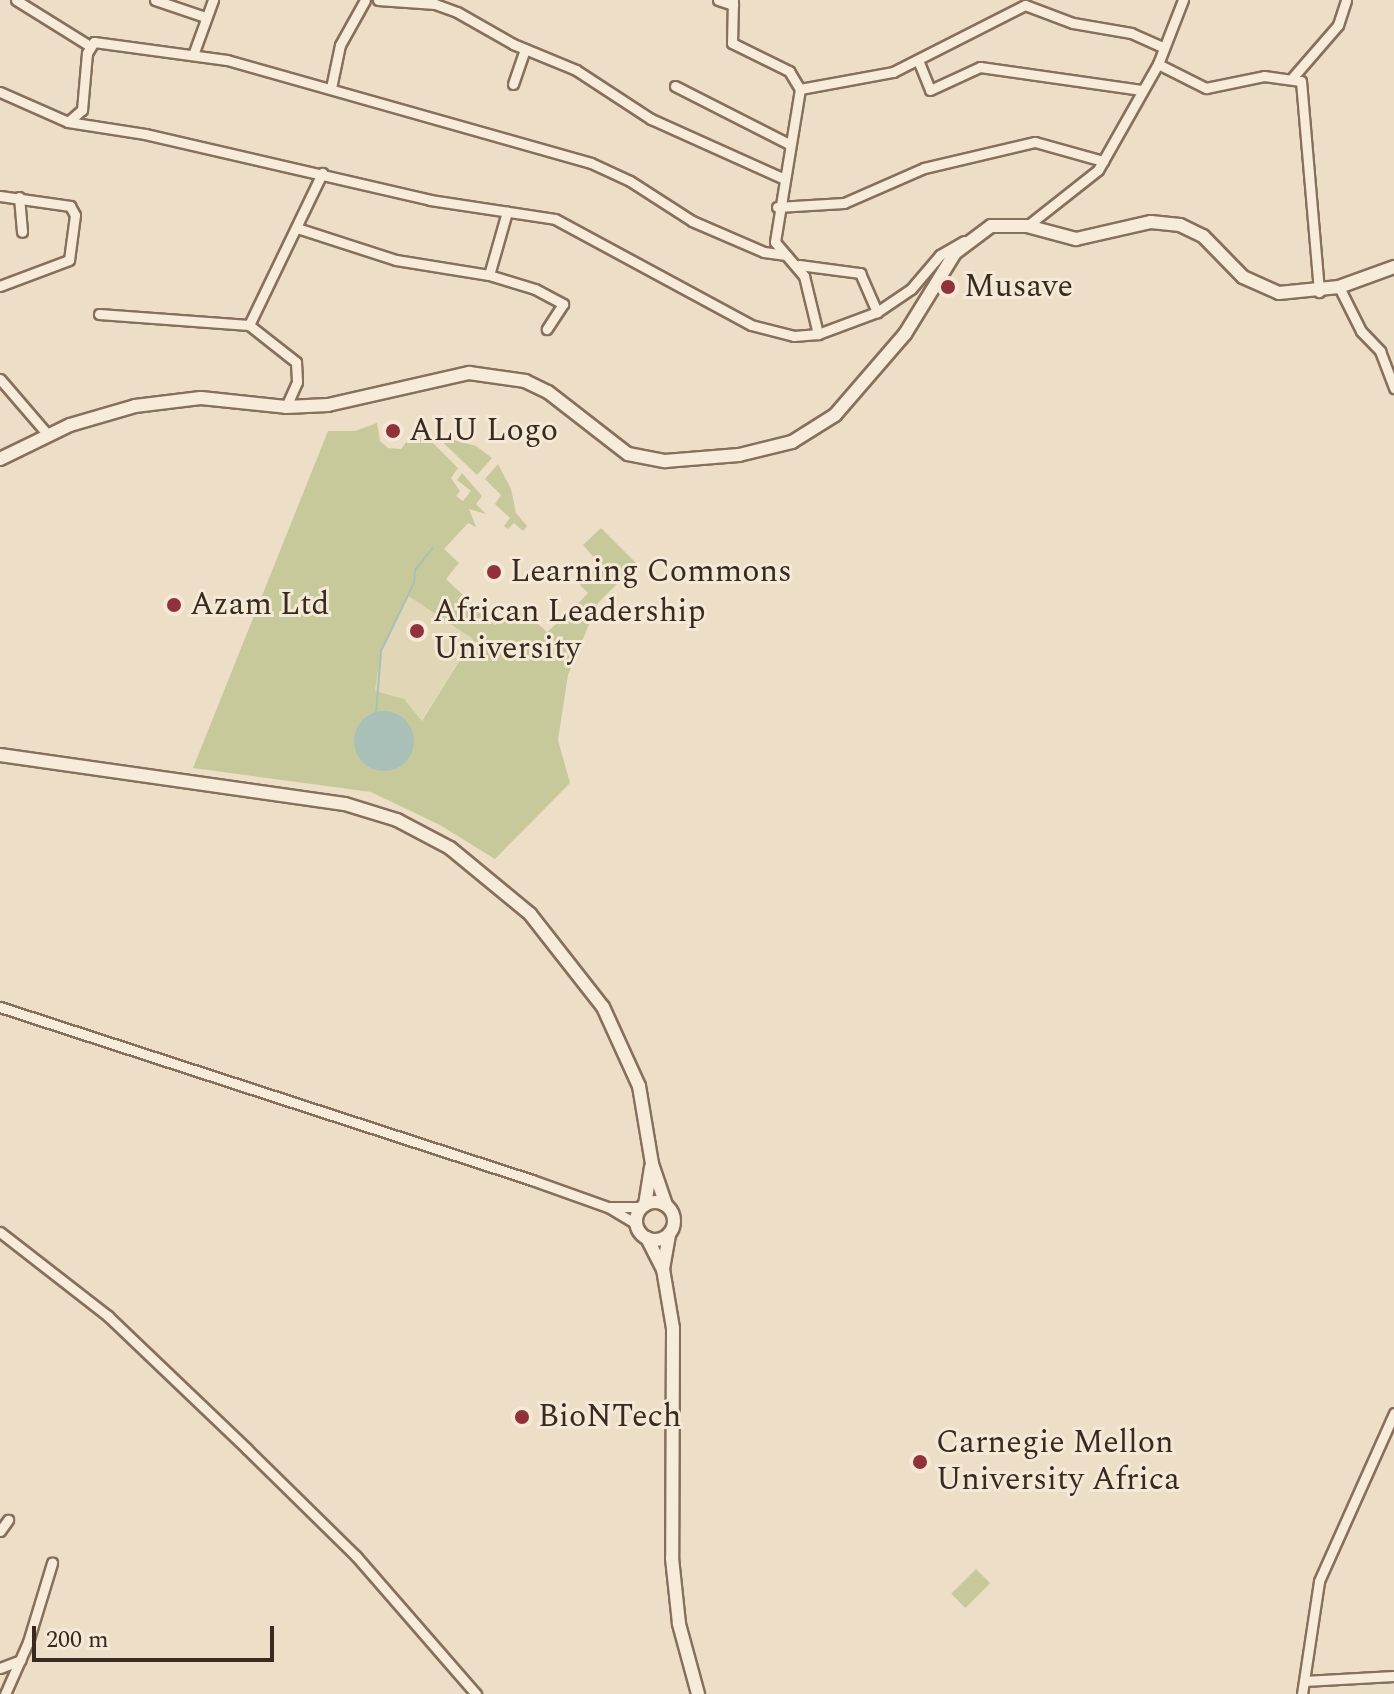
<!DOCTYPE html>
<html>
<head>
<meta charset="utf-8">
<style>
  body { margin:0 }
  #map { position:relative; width:1394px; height:1694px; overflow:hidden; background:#ecdec7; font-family:Spectral,serif }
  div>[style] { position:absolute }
  .farmland>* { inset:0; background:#e1d6b5 }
  .green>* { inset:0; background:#c7c99b; transform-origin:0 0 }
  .round { border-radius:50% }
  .water>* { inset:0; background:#a8c0b7 }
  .stream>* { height:2px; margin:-1px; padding:0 1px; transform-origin:1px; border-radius:1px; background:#a8c0b7 }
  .roads { filter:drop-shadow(2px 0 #86705d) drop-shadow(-2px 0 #86705d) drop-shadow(0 2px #86705d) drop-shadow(0 -2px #86705d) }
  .minor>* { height:9px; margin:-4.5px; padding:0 4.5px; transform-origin:4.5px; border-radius:4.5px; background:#f7ecda }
  .secondary>* { height:12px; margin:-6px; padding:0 6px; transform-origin:6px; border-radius:6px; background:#f7ecda }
  .secondary>.ring { margin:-6px; padding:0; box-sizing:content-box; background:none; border:12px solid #f7ecda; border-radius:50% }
  .dots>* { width:22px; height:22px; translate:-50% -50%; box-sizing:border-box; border:4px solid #f4e9d6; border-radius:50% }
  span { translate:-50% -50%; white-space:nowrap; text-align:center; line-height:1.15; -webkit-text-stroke:6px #f4e9d6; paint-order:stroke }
  .poi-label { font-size:32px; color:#382a20 }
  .left { translate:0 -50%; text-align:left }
  .scale { position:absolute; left:32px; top:1626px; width:242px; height:36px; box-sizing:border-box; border:4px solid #382a20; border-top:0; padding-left:10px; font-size:24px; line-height:28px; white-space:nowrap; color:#382a20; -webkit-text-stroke:6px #f4e9d6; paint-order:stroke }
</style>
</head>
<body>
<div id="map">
  <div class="farmland">
    <i style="clip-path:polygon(406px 594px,473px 639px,421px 721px,375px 692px,381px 651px)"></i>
  </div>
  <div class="green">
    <i class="round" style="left:384px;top:422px;width:20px;height:20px"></i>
    <i style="clip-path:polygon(evenodd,377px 423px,380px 441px,388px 448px,401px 449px,412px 435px,428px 438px,458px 468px,451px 478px,460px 491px,456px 496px,463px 501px,471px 491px,457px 480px,462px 473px,482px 496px,476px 504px,486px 514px,469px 509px,476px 527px,468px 523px,444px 549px,459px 563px,446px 579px,495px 625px,516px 604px,547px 632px,572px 610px,588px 593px,580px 585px,599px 563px,583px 545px,601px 528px,637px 564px,598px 603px,568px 675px,558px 740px,570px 783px,495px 859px,440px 825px,371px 792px,193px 768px,328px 431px,355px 431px,377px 423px,407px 595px,473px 639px,422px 721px,404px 699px,375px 691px,381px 651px,407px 595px,377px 423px,383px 711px,393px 713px,354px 742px,365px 718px,383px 711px)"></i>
    <i style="clip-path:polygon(443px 427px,443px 437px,476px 446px,492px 458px,477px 475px,434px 434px)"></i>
    <i style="clip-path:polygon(498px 464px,511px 489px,516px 513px,527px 526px,523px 531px,514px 523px,508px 529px,504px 526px,510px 518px,495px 504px,501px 495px,485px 479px)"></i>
    <i style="left:976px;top:1569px;width:20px;height:35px;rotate:45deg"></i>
  </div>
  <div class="water">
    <i class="round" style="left:354px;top:711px;width:60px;height:60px"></i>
  </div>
  <div class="stream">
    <i style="left:376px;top:713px;width:62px;rotate:-85.4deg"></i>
    <i style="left:381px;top:651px;width:76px;rotate:-64.1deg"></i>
    <i style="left:414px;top:583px;width:13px;rotate:-86deg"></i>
    <i style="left:415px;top:570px;width:28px;rotate:-51deg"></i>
  </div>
  <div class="roads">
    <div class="minor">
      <i style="left:16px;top:0;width:87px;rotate:31.9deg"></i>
      <i style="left:155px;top:0;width:53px;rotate:18.8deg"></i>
      <i style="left:378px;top:0;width:57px;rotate:4deg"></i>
      <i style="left:435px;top:4px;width:23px;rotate:20deg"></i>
      <i style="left:457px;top:12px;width:64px;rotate:29.7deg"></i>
      <i style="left:513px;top:44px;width:68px;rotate:22.4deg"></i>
      <i style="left:576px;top:70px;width:90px;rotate:33.2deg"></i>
      <i style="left:651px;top:119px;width:144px;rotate:24.2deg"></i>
      <i style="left:718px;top:0;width:16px;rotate:18deg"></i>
      <i style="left:733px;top:0;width:43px;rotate:91.3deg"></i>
      <i style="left:732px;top:43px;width:64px;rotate:26.2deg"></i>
      <i style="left:789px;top:71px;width:21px;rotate:59deg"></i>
      <i style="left:800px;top:89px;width:155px;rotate:99.3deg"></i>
      <i style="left:775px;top:242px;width:45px;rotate:49.5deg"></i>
      <i style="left:804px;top:276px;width:60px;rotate:76.4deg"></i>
      <i style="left:818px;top:334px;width:63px;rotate:-20.4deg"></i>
      <i style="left:877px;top:312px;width:41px;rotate:-34.1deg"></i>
      <i style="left:911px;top:289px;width:45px;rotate:-49.5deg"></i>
      <i style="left:940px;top:255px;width:28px;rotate:-30deg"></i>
      <i style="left:193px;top:55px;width:59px;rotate:-70deg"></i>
      <i style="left:918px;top:60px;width:32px;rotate:68deg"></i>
      <i style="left:930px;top:90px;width:55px;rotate:-24.7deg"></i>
      <i style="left:980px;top:67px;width:163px;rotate:8.1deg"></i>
      <i style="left:1158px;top:64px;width:54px;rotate:26.6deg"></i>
      <i style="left:1206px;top:88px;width:59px;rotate:-11.7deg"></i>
      <i style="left:1264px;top:76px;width:37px;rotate:8deg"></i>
      <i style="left:1301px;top:81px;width:212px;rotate:85.1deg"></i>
      <i style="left:1293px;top:77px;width:69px;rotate:-49.1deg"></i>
      <i style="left:1338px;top:25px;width:26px;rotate:-72deg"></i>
      <i style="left:513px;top:84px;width:37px;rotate:-71deg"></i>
      <i style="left:675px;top:86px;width:128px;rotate:27deg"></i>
      <i style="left:331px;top:88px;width:44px;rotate:-78.2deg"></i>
      <i style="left:340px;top:45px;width:51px;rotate:-60.9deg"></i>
      <i style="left:800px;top:89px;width:95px;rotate:-10.4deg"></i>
      <i style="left:893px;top:72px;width:148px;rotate:-26.9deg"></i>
      <i style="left:1025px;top:5px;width:51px;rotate:20.6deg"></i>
      <i style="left:1073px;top:23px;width:59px;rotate:9.8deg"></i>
      <i style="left:1131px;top:33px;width:36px;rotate:24deg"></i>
      <i style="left:0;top:92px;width:74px;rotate:23.8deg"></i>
      <i style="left:68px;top:122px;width:78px;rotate:8.9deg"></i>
      <i style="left:145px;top:134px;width:293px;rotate:13deg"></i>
      <i style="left:430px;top:200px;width:126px;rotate:8.6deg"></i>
      <i style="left:555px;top:219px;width:223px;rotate:28.4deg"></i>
      <i style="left:751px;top:325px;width:44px;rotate:14.3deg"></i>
      <i style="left:794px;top:336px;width:24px;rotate:-5deg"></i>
      <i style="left:68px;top:122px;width:18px;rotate:-41deg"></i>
      <i style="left:82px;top:110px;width:57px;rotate:-85deg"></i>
      <i style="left:87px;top:53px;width:13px;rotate:-58deg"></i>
      <i style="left:94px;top:42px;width:134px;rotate:7.7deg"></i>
      <i style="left:227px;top:60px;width:378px;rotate:15.8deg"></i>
      <i style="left:591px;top:163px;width:43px;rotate:24.8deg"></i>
      <i style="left:630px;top:181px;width:74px;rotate:32.8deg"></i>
      <i style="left:692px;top:221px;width:78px;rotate:23.3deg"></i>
      <i style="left:764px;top:252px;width:22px;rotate:8deg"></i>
      <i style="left:0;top:196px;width:71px;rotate:8.1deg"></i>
      <i style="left:70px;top:206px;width:10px;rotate:61deg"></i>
      <i style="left:75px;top:215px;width:45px;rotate:97.6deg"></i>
      <i style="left:69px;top:260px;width:74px;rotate:159.4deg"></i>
      <i style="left:19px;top:197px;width:35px;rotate:85deg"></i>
      <i style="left:777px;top:207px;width:67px;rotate:-3.4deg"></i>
      <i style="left:844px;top:203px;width:87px;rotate:-23.6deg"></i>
      <i style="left:924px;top:168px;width:114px;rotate:-13.2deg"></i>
      <i style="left:1035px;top:142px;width:71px;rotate:15.6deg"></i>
      <i style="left:1027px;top:226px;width:90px;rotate:-38.3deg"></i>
      <i style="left:1098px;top:170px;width:122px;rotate:-60.5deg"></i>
      <i style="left:1158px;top:64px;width:69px;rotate:-68.7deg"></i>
      <i style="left:297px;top:228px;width:104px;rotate:17.9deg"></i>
      <i style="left:396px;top:260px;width:94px;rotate:9.2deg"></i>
      <i style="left:489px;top:275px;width:48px;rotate:16.9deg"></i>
      <i style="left:535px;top:289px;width:32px;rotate:28deg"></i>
      <i style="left:563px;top:304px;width:30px;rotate:123deg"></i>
      <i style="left:799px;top:265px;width:62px;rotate:7.5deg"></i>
      <i style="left:860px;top:273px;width:43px;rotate:66.4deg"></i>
      <i style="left:489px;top:275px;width:66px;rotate:-74.1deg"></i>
      <i style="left:1339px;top:287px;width:49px;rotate:63.4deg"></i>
      <i style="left:1361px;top:331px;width:28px;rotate:46deg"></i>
      <i style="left:1380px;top:351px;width:40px;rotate:69deg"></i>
      <i style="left:99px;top:314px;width:150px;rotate:4.2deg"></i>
      <i style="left:249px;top:325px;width:60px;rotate:38.2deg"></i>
      <i style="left:296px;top:362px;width:20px;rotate:87deg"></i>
      <i style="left:297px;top:382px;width:27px;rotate:114deg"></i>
      <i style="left:249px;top:325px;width:169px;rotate:-64.3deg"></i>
      <i style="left:0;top:379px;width:75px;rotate:49.3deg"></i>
      <i style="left:0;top:1007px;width:559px;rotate:18.01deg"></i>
      <i style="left:532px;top:1180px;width:81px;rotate:19.6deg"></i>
      <i style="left:608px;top:1207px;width:33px;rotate:31deg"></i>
      <i style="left:611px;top:1207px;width:31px"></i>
      <i style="left:0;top:1232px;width:137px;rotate:37.9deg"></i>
      <i style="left:108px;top:1316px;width:192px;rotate:43.7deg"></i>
      <i style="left:247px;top:1449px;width:153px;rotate:44.5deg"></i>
      <i style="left:356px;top:1556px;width:183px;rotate:49deg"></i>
      <i style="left:0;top:1531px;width:14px;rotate:-54deg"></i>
      <i style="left:0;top:1668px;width:22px;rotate:-21deg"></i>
      <i style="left:1304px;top:1681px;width:90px;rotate:-3.2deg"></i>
      <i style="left:5px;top:1694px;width:57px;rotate:-66.1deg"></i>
      <i style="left:28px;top:1642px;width:83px;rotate:-73.1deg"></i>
      <i style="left:1302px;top:1694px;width:114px;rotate:-81.4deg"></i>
      <i style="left:1319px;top:1581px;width:184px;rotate:-65.9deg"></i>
    </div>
    <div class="secondary">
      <i style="left:0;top:459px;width:78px;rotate:-25.9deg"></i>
      <i style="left:70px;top:425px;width:68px;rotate:-16.3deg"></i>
      <i style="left:135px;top:406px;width:66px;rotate:-6.9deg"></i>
      <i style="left:201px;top:398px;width:85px;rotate:6deg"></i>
      <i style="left:286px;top:407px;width:42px;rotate:-2.7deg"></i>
      <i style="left:328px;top:405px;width:145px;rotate:-12.8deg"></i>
      <i style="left:469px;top:373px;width:57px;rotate:8.1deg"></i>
      <i style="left:525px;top:381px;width:25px;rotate:26deg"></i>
      <i style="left:548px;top:392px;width:101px;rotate:37.8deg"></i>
      <i style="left:628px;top:454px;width:38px;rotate:11deg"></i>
      <i style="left:665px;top:461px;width:74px;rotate:-4.6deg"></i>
      <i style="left:739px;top:455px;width:55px;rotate:-13.8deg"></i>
      <i style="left:792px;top:442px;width:51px;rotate:-32.1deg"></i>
      <i style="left:835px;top:415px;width:107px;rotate:-49.2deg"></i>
      <i style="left:905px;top:334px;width:95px;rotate:-58.3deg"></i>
      <i style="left:955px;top:253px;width:45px;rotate:-36.9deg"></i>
      <i style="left:991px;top:226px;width:36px"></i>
      <i style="left:1027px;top:226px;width:51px;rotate:14.9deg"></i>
      <i style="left:1076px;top:239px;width:77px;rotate:-12.8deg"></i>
      <i style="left:1151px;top:222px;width:29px;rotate:6deg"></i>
      <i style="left:1180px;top:225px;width:25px;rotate:26deg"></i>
      <i style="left:1203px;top:236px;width:57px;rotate:45.7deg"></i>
      <i style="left:1243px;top:277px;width:39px;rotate:24deg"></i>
      <i style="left:1279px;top:293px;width:60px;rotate:-5.7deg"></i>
      <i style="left:1339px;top:287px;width:59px;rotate:-20deg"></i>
      <i style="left:0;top:755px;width:348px;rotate:8.1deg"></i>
      <i style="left:345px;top:804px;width:54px;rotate:17.1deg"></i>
      <i style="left:397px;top:820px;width:60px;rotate:27.8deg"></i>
      <i style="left:450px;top:848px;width:104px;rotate:39.5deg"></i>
      <i style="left:530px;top:914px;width:118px;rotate:51.9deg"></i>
      <i style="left:603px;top:1007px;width:87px;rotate:65.5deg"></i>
      <i style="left:639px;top:1086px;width:79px;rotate:80.5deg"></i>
      <i style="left:652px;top:1164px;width:43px;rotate:71.1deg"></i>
      <i class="ring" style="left:636px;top:1202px;width:26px;height:26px"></i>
      <i style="left:645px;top:1205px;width:38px;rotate:-81deg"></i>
      <i style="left:647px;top:1238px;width:35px;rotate:63deg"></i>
      <i style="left:663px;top:1269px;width:60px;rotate:80.4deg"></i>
      <i style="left:673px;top:1328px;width:230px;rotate:90.2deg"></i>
      <i style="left:672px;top:1558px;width:66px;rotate:83.9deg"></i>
      <i style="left:679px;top:1624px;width:73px;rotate:74.8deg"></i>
      <i style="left:663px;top:1269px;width:36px;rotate:-80deg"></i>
    </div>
  </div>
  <div class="dots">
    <i style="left:948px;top:287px;background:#913139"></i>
    <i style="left:393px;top:431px;background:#913139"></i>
    <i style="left:494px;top:572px;background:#913139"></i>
    <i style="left:174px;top:605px;background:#913139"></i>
    <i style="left:417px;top:631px;background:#913139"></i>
    <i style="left:522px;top:1417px;background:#913139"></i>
    <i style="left:920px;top:1462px;background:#913139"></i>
  </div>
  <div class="poi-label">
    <span class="left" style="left:964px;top:287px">Musave</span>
    <span class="left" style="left:409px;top:431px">ALU Logo</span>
    <span class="left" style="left:510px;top:572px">Learning Commons</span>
    <span class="left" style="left:190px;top:605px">Azam Ltd</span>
    <span class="left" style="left:433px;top:631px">African Leadership<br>University</span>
    <span class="left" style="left:538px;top:1417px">BioNTech</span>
    <span class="left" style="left:936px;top:1462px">Carnegie Mellon<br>University Africa</span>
  </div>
  <div class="scale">200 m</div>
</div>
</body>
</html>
